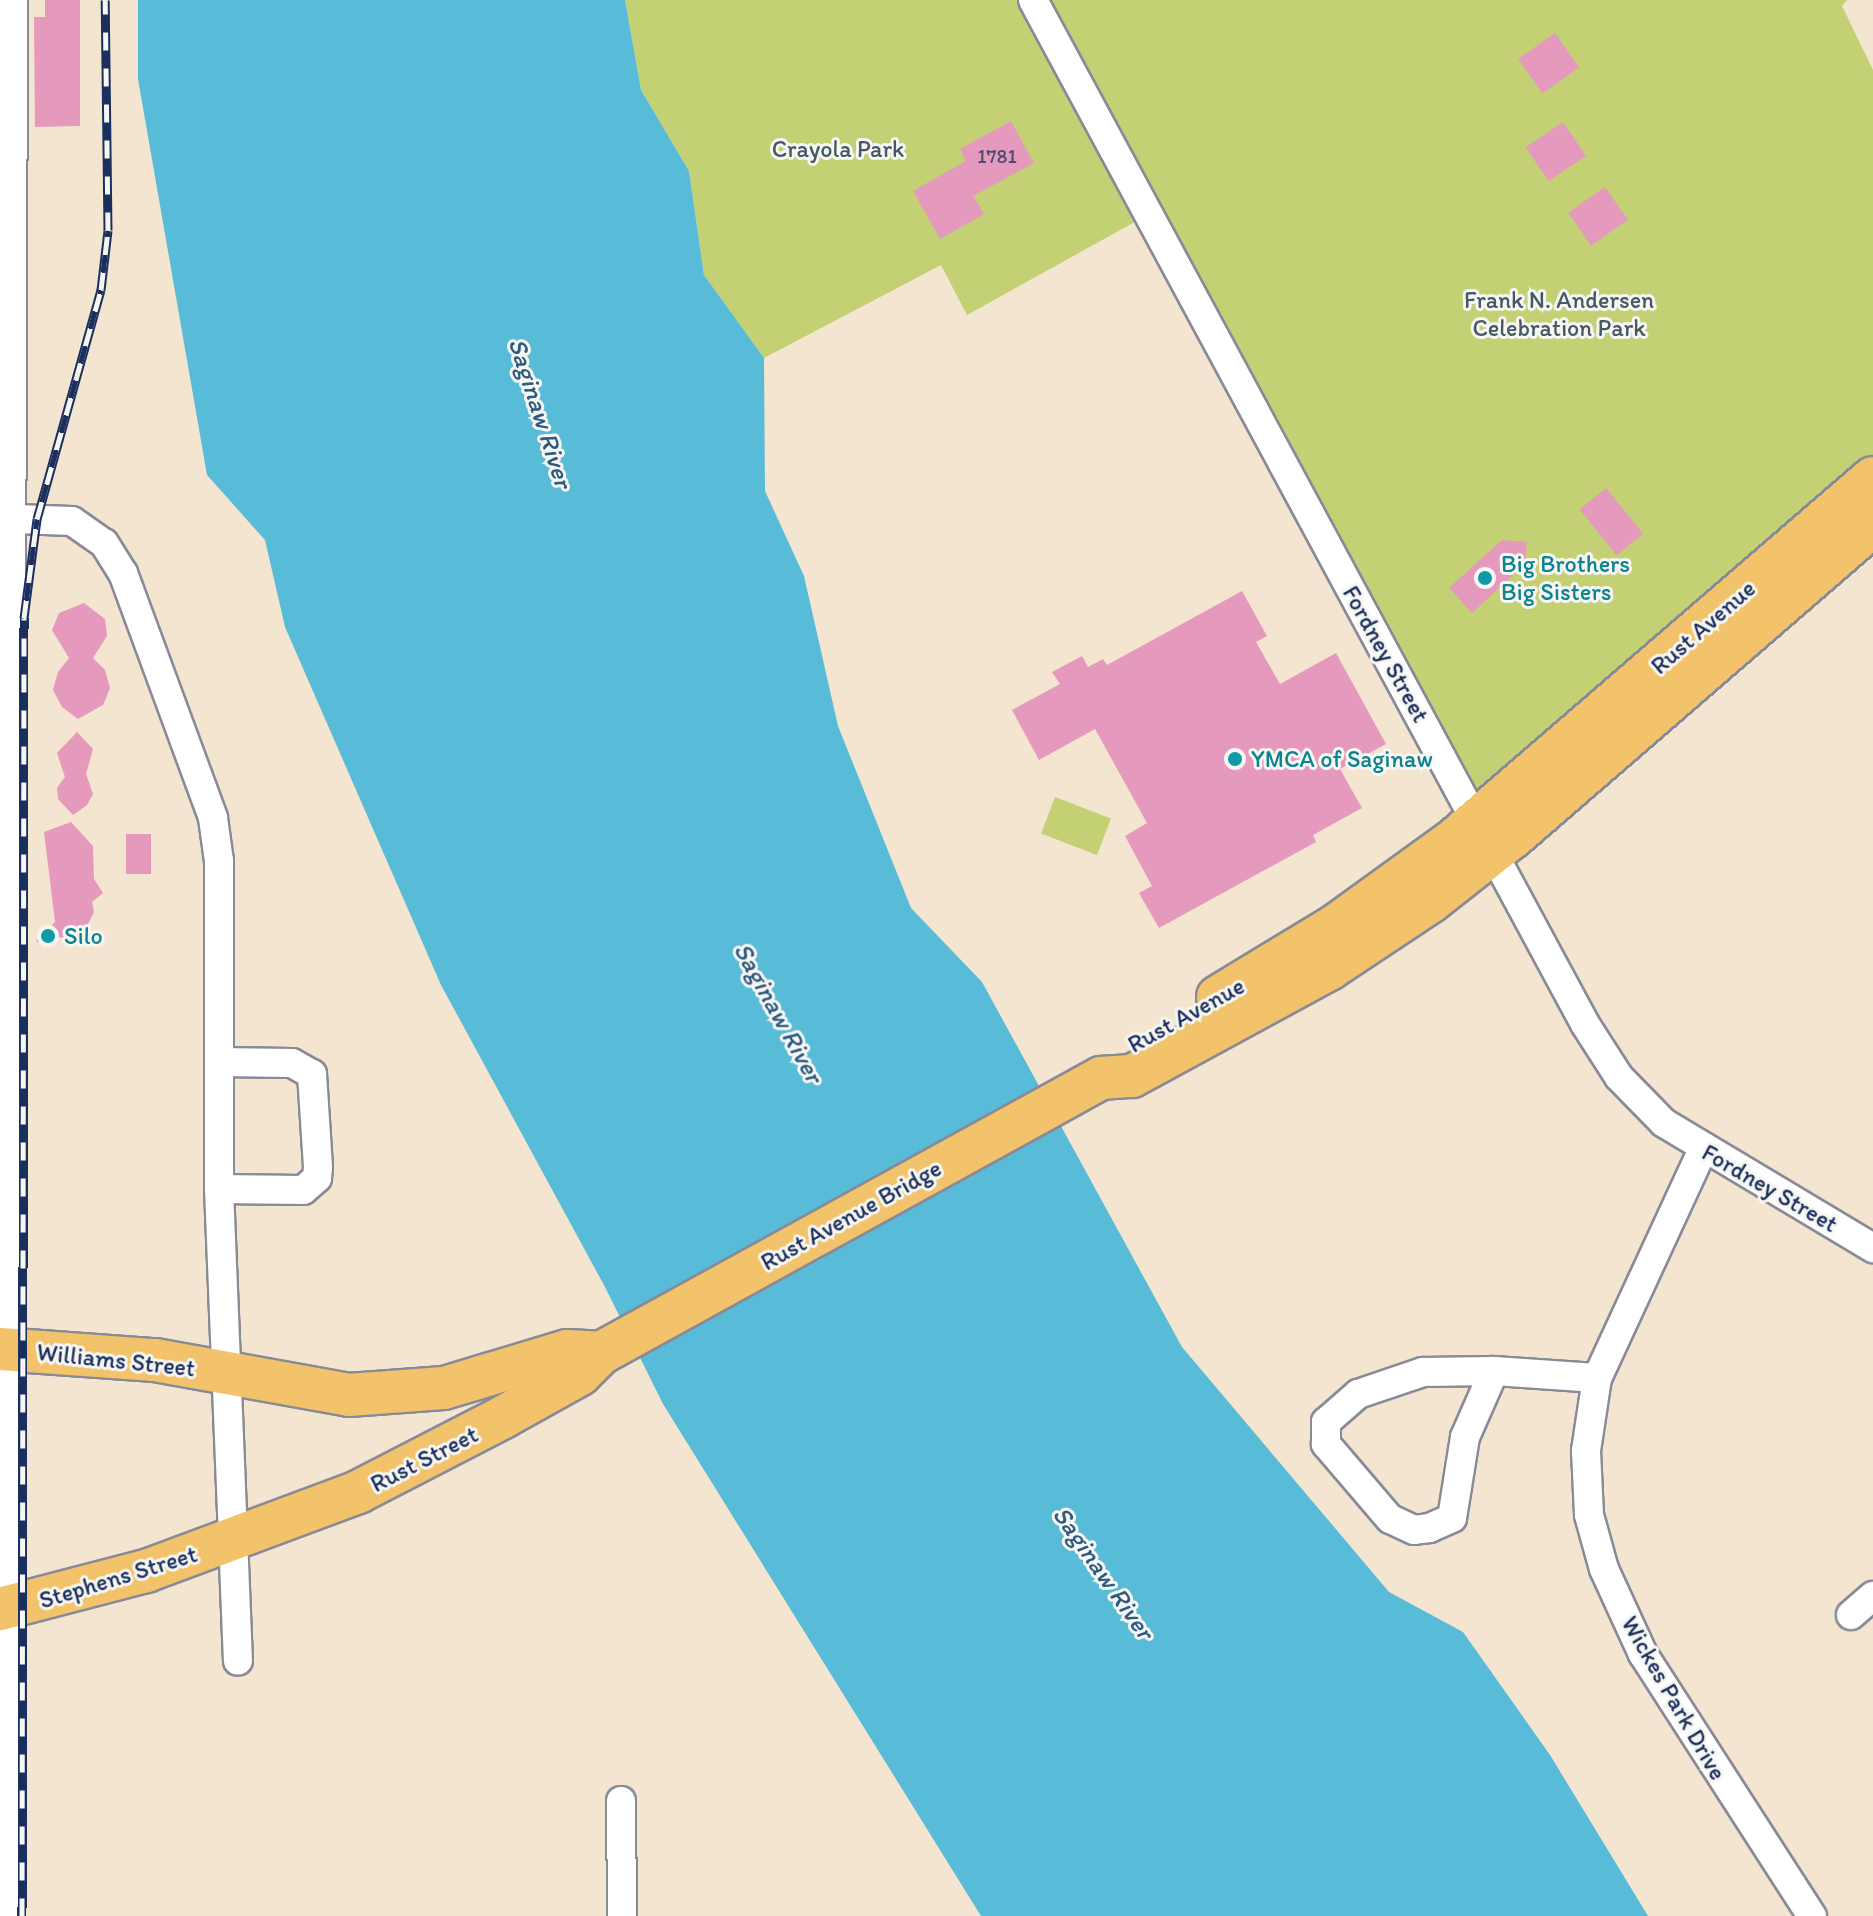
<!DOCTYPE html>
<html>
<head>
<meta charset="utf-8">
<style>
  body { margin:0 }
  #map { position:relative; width:1873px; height:1916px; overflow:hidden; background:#f4e5d0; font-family:Itim,sans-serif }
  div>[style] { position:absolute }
  .green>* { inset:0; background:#c3d174; transform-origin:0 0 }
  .water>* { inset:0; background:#58bbd7 }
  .building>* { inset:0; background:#e499bd; transform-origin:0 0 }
  .roads { filter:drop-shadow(2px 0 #888a97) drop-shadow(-2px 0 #888a97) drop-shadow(0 2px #888a97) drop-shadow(0 -2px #888a97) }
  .minor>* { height:28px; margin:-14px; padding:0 14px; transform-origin:14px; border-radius:14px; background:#fff }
  .highway>* { height:42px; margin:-21px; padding:0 21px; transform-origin:21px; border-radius:21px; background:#f2c36a }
  .rail>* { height:9px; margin-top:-4.5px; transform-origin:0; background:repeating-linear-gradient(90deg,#f6f6f2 0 18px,#1b2f5e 0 36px); box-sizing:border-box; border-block:2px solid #1b2f5e }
  .dots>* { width:22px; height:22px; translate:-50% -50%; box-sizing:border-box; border:4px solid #f6f6f2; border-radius:50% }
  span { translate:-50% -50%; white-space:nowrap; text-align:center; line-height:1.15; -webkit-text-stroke:6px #f6f6f2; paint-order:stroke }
  .number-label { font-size:20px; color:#4d4a76 }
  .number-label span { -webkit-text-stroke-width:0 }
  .park-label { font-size:24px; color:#455864 }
  .culture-label { font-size:24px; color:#0d838f }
  .left { translate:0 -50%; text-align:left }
  .street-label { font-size:24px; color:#1b2f5e }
  .water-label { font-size:26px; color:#2d5982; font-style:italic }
</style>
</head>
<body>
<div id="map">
  <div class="green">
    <i style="clip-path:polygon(625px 0,1847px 0,1842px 6px,1873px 70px,1873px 478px,1477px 821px,1151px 213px,967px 315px,941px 265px,764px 358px,704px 275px,689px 171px,641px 90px)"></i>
    <i style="left:1055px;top:797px;width:60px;height:39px;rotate:21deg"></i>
  </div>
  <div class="water">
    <i style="clip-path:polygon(138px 0,625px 0,641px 90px,689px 171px,704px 275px,764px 358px,765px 491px,804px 576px,838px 726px,911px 908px,982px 982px,1182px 1347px,1389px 1592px,1463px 1632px,1550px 1755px,1648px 1916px,981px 1916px,663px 1404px,605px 1287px,441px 985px,285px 627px,265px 540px,207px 475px,138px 79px)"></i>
  </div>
  <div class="building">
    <i style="clip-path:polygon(45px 0,80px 0,80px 126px,35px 127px,34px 17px,45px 17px)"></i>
    <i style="left:1555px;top:33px;width:42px;height:45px;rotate:55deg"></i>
    <i style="clip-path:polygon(1011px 121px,1034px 163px,973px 196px,984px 214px,940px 239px,913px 191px,966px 161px,960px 149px)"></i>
    <i style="left:1563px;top:122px;width:41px;height:45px;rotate:56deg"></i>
    <i style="left:1605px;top:187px;width:40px;height:45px;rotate:55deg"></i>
    <i style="left:1606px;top:488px;width:59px;height:34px;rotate:51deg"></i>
    <i style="clip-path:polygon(1502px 540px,1527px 542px,1525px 564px,1472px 613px,1449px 588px)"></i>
    <i style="clip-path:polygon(1242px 591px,1267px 636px,1256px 642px,1280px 684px,1336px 653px,1386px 744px,1340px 769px,1362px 808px,1313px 835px,1316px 842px,1159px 928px,1139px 893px,1152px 886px,1125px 836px,1147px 823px,1095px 729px,1039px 760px,1012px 710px,1060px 684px,1052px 672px,1082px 656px,1088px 667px,1103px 659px,1107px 665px)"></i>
    <i style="clip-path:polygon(84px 603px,105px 619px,107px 636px,93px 658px,105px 670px,110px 688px,103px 705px,78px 719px,62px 707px,53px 690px,58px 672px,69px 658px,52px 630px,59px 613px)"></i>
    <i style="clip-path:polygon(77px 732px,93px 749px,86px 774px,93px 794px,87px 805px,73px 815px,58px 799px,57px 788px,65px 777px,57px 753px)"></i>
    <i style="clip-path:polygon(71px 822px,93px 846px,94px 879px,103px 893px,92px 902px,94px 912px,79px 942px,60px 937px,47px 947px,36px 941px,55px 922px,44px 832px)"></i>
    <i style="left:126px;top:834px;width:25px;height:40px"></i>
  </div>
  <div class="roads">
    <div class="minor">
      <i style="left:1033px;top:0;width:1163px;rotate:61.67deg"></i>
      <i style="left:1585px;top:1024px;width:63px;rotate:57.3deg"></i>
      <i style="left:1619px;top:1077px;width:64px;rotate:45.6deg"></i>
      <i style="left:1664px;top:1123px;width:244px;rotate:30.9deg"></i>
      <i style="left:15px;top:519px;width:57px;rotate:2deg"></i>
      <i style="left:72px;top:521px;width:39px;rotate:35deg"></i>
      <i style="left:104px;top:543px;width:36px;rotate:58deg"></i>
      <i style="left:123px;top:573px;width:261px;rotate:69.8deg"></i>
      <i style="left:213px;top:818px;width:43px;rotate:82.1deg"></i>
      <i style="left:219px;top:861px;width:328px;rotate:90deg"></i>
      <i style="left:219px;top:1189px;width:472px;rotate:87.7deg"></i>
      <i style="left:219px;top:1062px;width:73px;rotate:0.8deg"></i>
      <i style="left:292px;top:1063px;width:23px;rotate:29deg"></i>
      <i style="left:312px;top:1074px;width:93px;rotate:86.3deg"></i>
      <i style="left:318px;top:1167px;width:11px;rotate:95deg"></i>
      <i style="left:317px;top:1178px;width:18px;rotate:139deg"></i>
      <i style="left:303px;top:1190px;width:84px;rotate:-179.3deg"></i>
      <i style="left:1703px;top:1149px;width:252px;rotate:114.8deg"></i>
      <i style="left:1597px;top:1378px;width:74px;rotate:98.6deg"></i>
      <i style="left:1586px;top:1451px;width:64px;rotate:87.3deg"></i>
      <i style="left:1589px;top:1515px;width:56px;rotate:74.5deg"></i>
      <i style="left:1604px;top:1569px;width:94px;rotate:65.4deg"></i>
      <i style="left:1643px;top:1654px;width:312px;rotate:57.2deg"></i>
      <i style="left:1494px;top:1371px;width:72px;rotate:113.7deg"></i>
      <i style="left:1465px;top:1437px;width:82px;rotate:99.1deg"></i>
      <i style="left:1452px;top:1518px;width:24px;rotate:156deg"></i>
      <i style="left:1430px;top:1528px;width:16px;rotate:173deg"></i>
      <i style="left:1414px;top:1530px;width:26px;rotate:-155deg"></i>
      <i style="left:1390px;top:1519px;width:99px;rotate:-130.5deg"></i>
      <i style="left:1326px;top:1444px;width:22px;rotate:-90deg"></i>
      <i style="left:1326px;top:1422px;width:43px;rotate:-41.2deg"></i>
      <i style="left:1358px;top:1394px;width:69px;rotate:-18.7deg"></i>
      <i style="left:1423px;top:1372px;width:71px;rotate:-0.8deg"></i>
      <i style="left:1494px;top:1371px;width:103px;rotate:3.9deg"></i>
      <i style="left:1851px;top:1615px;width:29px;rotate:-41deg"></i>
      <i style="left:621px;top:1801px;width:115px;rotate:89.5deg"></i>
      <i style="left:7px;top:1916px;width:1916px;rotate:-89.82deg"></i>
    </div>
    <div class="highway">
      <i style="left:1218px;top:997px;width:137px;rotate:-31.3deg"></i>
      <i style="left:1335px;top:926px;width:148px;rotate:-35.9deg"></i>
      <i style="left:1455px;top:839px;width:552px;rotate:-40.82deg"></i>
      <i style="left:0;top:1349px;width:155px;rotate:4.1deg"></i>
      <i style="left:155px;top:1360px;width:197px;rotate:10.2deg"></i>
      <i style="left:349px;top:1395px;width:95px;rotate:-4.2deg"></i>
      <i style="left:444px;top:1388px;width:128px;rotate:-16.7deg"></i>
      <i style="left:567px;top:1351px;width:34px;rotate:3deg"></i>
      <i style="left:0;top:1609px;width:151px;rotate:-14.6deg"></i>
      <i style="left:146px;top:1571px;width:226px;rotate:-20.4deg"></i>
      <i style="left:358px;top:1492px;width:165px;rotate:-27.3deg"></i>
      <i style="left:505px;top:1416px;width:86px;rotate:-29.2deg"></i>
      <i style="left:580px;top:1374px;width:30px;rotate:-45deg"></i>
      <i style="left:601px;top:1353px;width:571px;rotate:-28.81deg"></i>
      <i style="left:1101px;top:1078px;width:31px;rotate:-4deg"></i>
      <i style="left:1132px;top:1076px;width:224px;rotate:-28.5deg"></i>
      <i style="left:1329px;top:969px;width:121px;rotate:-33.6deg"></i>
      <i style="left:1430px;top:902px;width:107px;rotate:-38.2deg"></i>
      <i style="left:1514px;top:836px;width:475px;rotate:-40.9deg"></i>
    </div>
  </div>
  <div class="rail">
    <i style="left:22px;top:1916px;width:1298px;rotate:-89.91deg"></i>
    <i style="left:24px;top:618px;width:100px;rotate:-82.5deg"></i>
    <i style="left:37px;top:519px;width:238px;rotate:-74.4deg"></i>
    <i style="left:101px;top:290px;width:60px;rotate:-83.3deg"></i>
    <i style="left:108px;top:230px;width:230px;rotate:-90.7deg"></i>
  </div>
  <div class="dots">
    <i style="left:1485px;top:578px;background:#0f9aa8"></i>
    <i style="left:1235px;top:759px;background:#0f9aa8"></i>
    <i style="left:48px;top:936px;background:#0f9aa8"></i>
  </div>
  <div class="number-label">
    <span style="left:997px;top:156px">1781</span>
  </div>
  <div class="park-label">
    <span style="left:838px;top:149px">Crayola Park</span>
    <span style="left:1559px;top:314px">Frank N. Andersen<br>Celebration Park</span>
  </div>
  <div class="culture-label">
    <span class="left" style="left:1501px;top:578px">Big Brothers<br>Big Sisters</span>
    <span class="left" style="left:1251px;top:759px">YMCA of Saginaw</span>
    <span class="left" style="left:64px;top:936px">Silo</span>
  </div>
  <div class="street-label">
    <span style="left:1703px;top:627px;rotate:-41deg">Rust Avenue</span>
    <span style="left:1386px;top:654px;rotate:61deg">Fordney Street</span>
    <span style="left:1186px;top:1015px;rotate:-29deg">Rust Avenue</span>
    <span style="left:1770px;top:1188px;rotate:30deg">Fordney Street</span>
    <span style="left:851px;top:1215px;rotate:-29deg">Rust Avenue Bridge</span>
    <span style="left:116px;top:1360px;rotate:6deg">Williams Street</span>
    <span style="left:424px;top:1459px;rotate:-27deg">Rust Street</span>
    <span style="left:118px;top:1577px;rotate:-17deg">Stephens Street</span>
    <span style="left:1674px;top:1698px;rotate:60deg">Wickes Park Drive</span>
  </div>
  <div class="water-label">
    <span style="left:540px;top:413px;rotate:72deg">Saginaw River</span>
    <span style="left:778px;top:1013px;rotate:61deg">Saginaw River</span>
    <span style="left:1103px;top:1573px;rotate:55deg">Saginaw River</span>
  </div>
</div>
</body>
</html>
